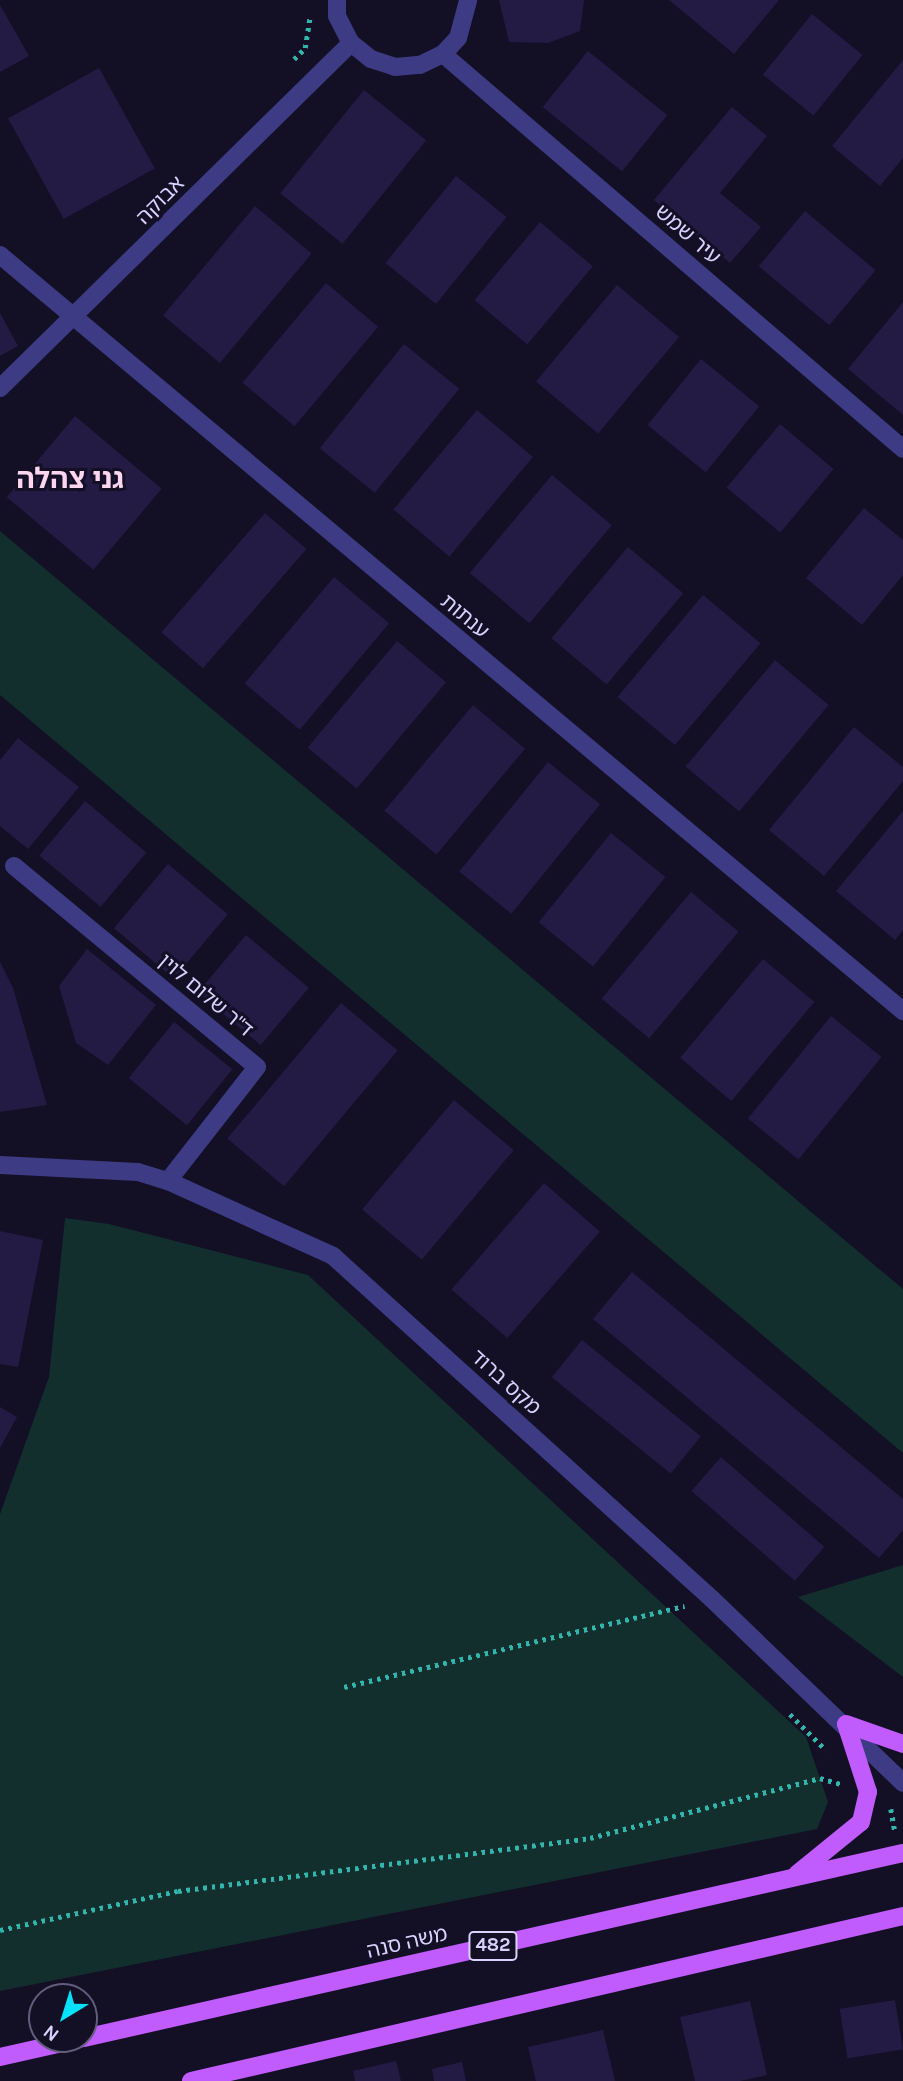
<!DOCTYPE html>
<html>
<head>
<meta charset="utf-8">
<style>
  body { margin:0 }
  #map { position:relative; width:903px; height:2081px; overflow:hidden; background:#130f25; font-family:Karla,"Noto Sans Hebrew",sans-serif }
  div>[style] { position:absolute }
  .green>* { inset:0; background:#122f2e }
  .building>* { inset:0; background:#241b45; transform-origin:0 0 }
  .path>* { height:4.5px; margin-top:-2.25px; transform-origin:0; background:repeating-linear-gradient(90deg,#31b5ad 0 3.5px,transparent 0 8.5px) }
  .street>* { height:18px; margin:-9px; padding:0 9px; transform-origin:9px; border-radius:9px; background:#3d3b83 }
  .primary>* { height:18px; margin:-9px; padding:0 9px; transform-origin:9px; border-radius:9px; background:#c05cfd }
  span { translate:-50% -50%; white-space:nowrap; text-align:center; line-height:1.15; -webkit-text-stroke:6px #130f25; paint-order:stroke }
  .shield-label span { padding:2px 5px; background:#130f25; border:2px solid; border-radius:5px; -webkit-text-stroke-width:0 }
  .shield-label { font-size:19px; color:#d8d3fe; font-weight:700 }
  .street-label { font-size:21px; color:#d8d3fe }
  .district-label { font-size:28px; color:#fed5ef; font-weight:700 }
  .north { position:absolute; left:28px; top:1983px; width:70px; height:70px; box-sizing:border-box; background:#130f25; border:2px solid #625d7c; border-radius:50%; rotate:218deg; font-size:19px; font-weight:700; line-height:28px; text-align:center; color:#d8d3fe }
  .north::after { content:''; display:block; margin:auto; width:24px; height:32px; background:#03e2fa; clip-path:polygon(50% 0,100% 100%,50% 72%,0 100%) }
</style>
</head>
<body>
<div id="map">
  <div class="green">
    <i style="clip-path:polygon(0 531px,903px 1289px,903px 1453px,0 695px)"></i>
    <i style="clip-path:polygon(65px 1218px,109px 1224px,308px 1275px,806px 1737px,828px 1802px,817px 1829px,0 1991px,0 1514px,49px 1377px)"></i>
    <i style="clip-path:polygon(903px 1565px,903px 1677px,798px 1597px)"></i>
  </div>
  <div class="building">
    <i style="clip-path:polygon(499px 0,584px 0,580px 31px,548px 43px,509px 42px)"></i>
    <i style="clip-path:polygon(669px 0,779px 0,734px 54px)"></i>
    <i style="clip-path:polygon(0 5px,29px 56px,0 72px)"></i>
    <i style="left:812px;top:14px;width:65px;height:78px;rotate:39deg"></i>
    <i style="left:588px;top:51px;width:102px;height:72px;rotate:39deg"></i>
    <i style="clip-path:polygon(903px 60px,903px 158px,880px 186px,832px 146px)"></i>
    <i style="left:99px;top:68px;width:115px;height:104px;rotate:61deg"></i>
    <i style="left:364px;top:90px;width:80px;height:133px;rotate:39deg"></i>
    <i style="clip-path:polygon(732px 107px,767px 136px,720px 193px,761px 227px,730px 263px,654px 200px)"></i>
    <i style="left:456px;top:176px;width:65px;height:112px;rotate:39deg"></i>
    <i style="left:255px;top:206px;width:74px;height:143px;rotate:40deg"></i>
    <i style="left:805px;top:211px;width:92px;height:72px;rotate:40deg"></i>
    <i style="left:540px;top:222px;width:69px;height:102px;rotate:40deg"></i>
    <i style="left:326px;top:283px;width:68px;height:130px;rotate:40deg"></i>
    <i style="left:617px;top:285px;width:81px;height:126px;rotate:40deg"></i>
    <i style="clip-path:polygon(903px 302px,903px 415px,848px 369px)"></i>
    <i style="clip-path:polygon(0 313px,18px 346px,0 356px)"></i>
    <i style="left:404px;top:344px;width:71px;height:134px;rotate:39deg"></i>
    <i style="left:701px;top:359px;width:75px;height:85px;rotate:39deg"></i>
    <i style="left:477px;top:410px;width:73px;height:130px;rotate:40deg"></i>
    <i style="left:75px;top:416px;width:113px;height:106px;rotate:40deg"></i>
    <i style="left:780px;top:424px;width:70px;height:83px;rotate:40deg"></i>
    <i style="left:552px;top:475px;width:78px;height:128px;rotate:40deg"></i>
    <i style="clip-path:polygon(864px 508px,903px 540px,903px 575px,862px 625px,806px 578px)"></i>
    <i style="left:265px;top:513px;width:55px;height:158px;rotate:41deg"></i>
    <i style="left:628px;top:547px;width:72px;height:119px;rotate:40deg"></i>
    <i style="left:334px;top:577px;width:72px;height:139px;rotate:40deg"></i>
    <i style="left:703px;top:595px;width:75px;height:133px;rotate:40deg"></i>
    <i style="left:397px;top:641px;width:64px;height:139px;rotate:40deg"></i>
    <i style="left:775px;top:660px;width:70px;height:139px;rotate:40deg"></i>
    <i style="left:473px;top:705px;width:68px;height:138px;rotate:40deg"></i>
    <i style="clip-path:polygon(854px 727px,903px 767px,903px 781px,824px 876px,769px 830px)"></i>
    <i style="clip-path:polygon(18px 738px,79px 787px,28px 849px,0 826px,0 760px)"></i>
    <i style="left:548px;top:762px;width:67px;height:141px;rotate:39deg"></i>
    <i style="left:85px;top:801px;width:80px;height:71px;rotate:40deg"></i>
    <i style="clip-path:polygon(903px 811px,903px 930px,895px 940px,836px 891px)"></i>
    <i style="left:611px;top:833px;width:70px;height:115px;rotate:39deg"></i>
    <i style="left:168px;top:864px;width:78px;height:84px;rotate:40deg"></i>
    <i style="left:691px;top:892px;width:62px;height:139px;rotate:40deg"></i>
    <i style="left:246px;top:935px;width:82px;height:75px;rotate:40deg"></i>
    <i style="clip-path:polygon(87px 949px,156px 1005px,108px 1065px,76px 1043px,59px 986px)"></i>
    <i style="left:763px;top:959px;width:67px;height:129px;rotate:40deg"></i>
    <i style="clip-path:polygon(0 962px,13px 988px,47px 1105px,0 1112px)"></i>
    <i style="left:341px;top:1003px;width:74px;height:177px;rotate:40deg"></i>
    <i style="left:831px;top:1016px;width:65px;height:132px;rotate:39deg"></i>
    <i style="left:174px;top:1022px;width:75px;height:72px;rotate:39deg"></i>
    <i style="left:454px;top:1100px;width:78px;height:143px;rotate:40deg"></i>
    <i style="left:544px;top:1183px;width:74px;height:141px;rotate:41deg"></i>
    <i style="clip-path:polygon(0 1231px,43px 1240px,18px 1367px,0 1364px)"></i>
    <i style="clip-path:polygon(632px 1272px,903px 1499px,903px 1530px,879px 1558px,593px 1319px)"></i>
    <i style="left:582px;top:1340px;width:153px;height:48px;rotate:39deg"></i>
    <i style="clip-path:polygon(0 1407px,17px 1417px,0 1448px)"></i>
    <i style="left:721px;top:1457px;width:137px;height:45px;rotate:41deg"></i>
    <i style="left:895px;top:2000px;width:50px;height:56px;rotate:81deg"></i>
    <i style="clip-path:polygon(750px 2001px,767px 2075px,740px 2081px,695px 2081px,680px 2017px)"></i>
    <i style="clip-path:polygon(603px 2030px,615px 2081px,536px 2081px,528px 2047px)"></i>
    <i style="clip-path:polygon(396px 2061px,401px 2081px,355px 2081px,353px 2071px)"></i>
    <i style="clip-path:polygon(462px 2062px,466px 2081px,434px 2081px,432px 2069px)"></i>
  </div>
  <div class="path">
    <i style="left:294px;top:59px;width:16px;rotate:-45deg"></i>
    <i style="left:305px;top:48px;width:32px;rotate:-81deg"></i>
    <i style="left:344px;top:1687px;width:350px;rotate:-13.4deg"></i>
    <i style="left:790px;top:1714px;width:51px;rotate:45deg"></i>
    <i style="left:891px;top:1809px;width:22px;rotate:80deg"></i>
    <i style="left:0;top:1930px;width:182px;rotate:-12.4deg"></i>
    <i style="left:178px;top:1891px;width:415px;rotate:-7.3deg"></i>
    <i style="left:590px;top:1838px;width:238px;rotate:-14.6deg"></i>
    <i style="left:820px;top:1778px;width:22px;rotate:16deg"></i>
  </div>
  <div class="street">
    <i style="left:337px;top:0;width:16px;rotate:90deg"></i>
    <i style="left:337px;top:16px;width:30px;rotate:63deg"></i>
    <i style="left:351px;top:43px;width:26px;rotate:39deg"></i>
    <i style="left:371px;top:59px;width:25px;rotate:18deg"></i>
    <i style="left:395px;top:67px;width:25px;rotate:-5deg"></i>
    <i style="left:420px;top:65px;width:25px;rotate:-26deg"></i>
    <i style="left:443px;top:54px;width:22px;rotate:-47deg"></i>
    <i style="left:458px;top:38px;width:39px;rotate:-75deg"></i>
    <i style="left:443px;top:54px;width:606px;rotate:40.65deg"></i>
    <i style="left:0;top:255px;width:1178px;rotate:39.94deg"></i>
    <i style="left:0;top:388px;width:492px;rotate:-44.5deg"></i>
    <i style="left:14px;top:866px;width:315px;rotate:39.6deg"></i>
    <i style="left:257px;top:1067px;width:145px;rotate:128deg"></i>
    <i style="left:0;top:1165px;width:138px;rotate:2.9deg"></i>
    <i style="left:138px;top:1172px;width:31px;rotate:17deg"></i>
    <i style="left:168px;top:1181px;width:181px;rotate:24.4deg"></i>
    <i style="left:333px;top:1256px;width:511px;rotate:42.15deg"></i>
    <i style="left:712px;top:1599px;width:265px;rotate:43.9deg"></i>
  </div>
  <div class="primary">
    <i style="left:846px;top:1724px;width:60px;rotate:19.3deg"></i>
    <i style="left:797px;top:1874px;width:82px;rotate:-39.1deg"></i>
    <i style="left:861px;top:1822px;width:31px;rotate:-77deg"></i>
    <i style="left:868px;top:1792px;width:71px;rotate:-107.9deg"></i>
    <i style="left:84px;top:2038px;width:840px;rotate:-12.73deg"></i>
    <i style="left:0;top:2057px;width:82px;rotate:-12.7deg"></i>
    <i style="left:191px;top:2081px;width:731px;rotate:-13.05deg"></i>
  </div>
  <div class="shield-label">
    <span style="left:493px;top:1946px">482</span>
  </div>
  <div class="street-label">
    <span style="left:160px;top:200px;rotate:-45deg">אבוקה</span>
    <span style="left:688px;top:234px;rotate:41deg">עיר שמש</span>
    <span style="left:465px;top:616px;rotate:40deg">ענתות</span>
    <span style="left:206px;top:995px;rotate:40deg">ד"ר שלום לוין</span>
    <span style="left:506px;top:1382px;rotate:42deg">מקס ברוד</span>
    <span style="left:407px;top:1942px;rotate:-13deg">משה סנה</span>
  </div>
  <div class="district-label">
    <span style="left:70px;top:479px">גני צהלה</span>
  </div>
  <div class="north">N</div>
</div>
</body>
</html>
